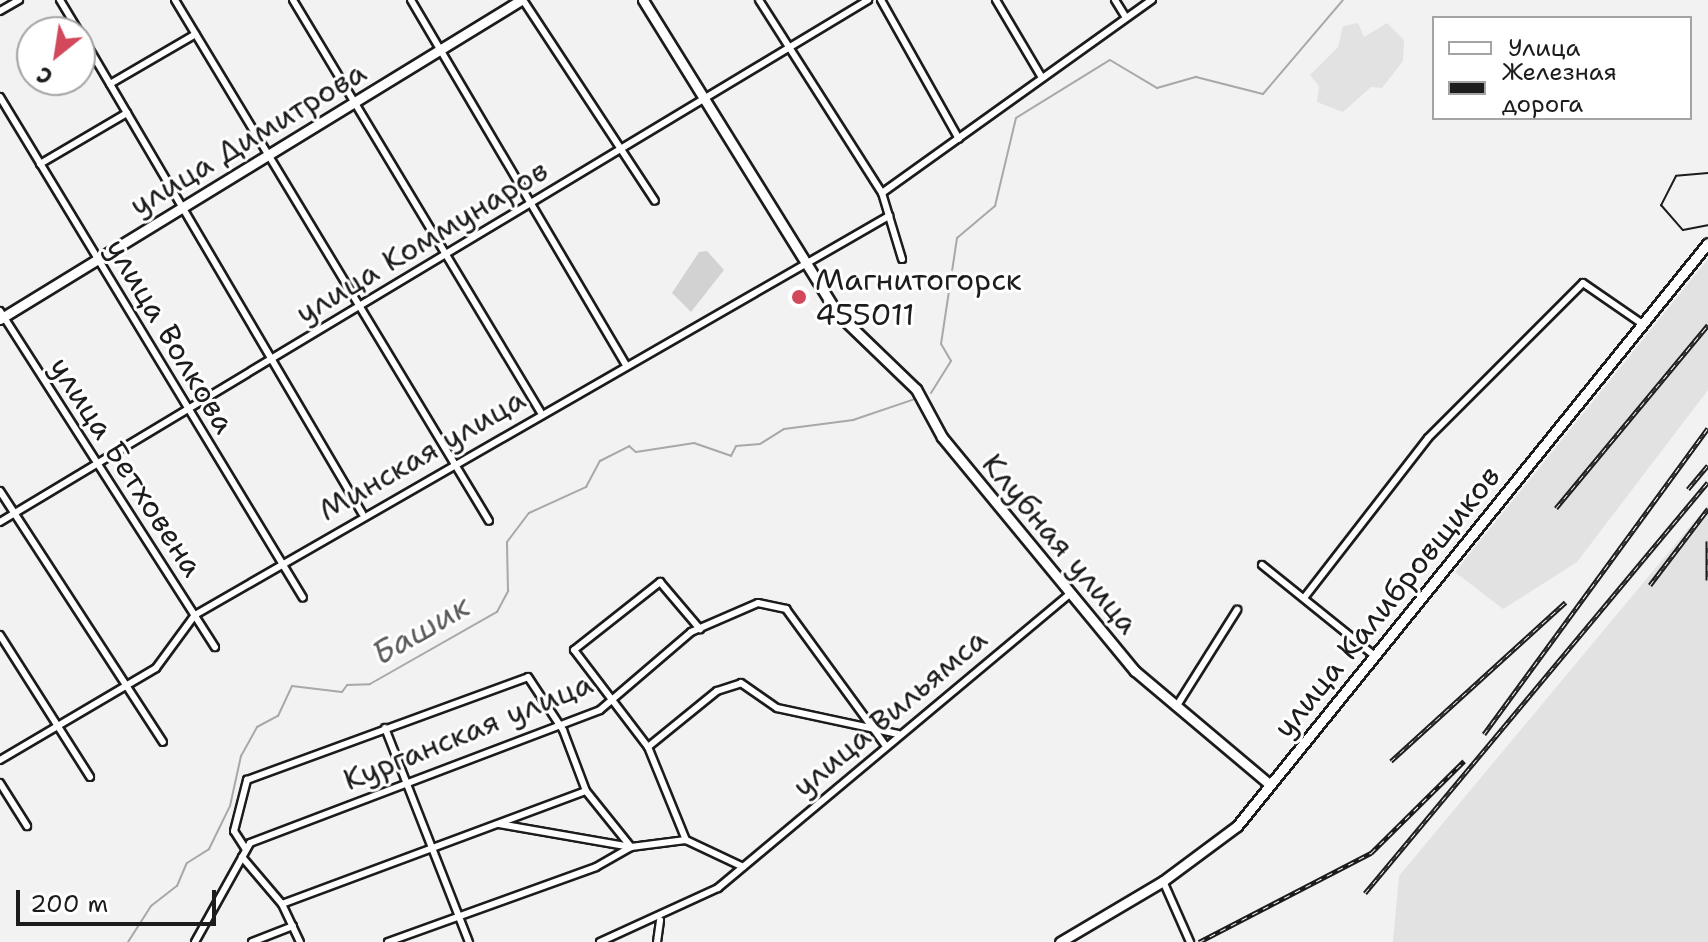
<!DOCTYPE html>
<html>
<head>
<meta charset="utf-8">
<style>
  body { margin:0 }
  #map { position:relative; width:1708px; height:942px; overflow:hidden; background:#f2f2f2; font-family:"Shantell Sans",sans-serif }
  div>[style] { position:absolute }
  .built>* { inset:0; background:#e2e2e2 }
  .green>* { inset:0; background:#d2d2d2 }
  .stream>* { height:2px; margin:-1px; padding:0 1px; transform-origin:1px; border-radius:1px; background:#a8a8a8 }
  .roads { filter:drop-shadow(2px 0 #1c1c1c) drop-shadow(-2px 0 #1c1c1c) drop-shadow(0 2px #1c1c1c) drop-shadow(0 -2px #1c1c1c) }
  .street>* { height:6px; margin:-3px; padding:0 3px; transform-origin:3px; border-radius:3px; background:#fff }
  .secondary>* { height:9px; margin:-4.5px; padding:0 4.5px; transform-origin:4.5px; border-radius:4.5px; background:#fff }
  .tram>* { height:2px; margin:-1px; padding:0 1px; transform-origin:1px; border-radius:1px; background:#1c1c1c }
  .rail>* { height:5px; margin-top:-2.5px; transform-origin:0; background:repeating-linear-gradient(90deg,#fff 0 6px,#1c1c1c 0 12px); box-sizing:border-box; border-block:2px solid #1c1c1c }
  .dots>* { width:22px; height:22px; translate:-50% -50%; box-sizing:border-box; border:4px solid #fff; border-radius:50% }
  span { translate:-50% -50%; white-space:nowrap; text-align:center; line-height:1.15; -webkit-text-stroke:6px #fff; paint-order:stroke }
  .street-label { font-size:30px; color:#1c1c1c }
  .poi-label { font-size:30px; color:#1c1c1c }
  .left { translate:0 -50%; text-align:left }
  .water-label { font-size:32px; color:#5b5b5b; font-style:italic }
  .legend { position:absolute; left:1432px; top:16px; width:260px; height:104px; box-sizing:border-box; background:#fff; border:2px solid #a4a4a4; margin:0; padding:10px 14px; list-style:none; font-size:24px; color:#1c1c1c }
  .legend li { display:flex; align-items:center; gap:16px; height:40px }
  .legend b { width:40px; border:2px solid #a4a4a4 }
  .north { position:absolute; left:16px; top:16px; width:80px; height:80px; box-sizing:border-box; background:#fff; border:2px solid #a4a4a4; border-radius:50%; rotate:210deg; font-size:22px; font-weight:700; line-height:32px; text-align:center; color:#1c1c1c }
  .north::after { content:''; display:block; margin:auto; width:28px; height:36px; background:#d1495b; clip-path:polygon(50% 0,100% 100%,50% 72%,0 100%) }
  .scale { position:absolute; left:16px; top:890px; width:200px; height:36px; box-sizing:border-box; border:4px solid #1c1c1c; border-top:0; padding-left:10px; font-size:24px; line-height:28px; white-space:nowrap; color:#1c1c1c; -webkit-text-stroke:6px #fff; paint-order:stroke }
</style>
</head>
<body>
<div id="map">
  <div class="built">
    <i style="clip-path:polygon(1358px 23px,1364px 37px,1387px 23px,1404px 40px,1403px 61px,1382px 88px,1371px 87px,1343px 112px,1317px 102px,1319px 86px,1310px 75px,1338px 47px,1343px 26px)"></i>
    <i style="clip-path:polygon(1708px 259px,1708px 390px,1577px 562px,1503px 609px,1455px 572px)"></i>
    <i style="clip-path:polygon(1708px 505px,1708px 942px,1393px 942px,1399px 876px)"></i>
  </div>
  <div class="green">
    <i style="clip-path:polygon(707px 251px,724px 270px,691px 312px,672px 293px,699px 252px)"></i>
  </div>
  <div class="stream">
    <i style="left:931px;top:393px;width:38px;rotate:-58deg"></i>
    <i style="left:951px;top:361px;width:20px;rotate:-120deg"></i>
    <i style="left:941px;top:344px;width:107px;rotate:-81.4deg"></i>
    <i style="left:957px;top:238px;width:50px;rotate:-40.1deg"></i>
    <i style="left:995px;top:206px;width:90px;rotate:-76.6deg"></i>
    <i style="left:1016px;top:118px;width:110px;rotate:-31.7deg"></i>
    <i style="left:1110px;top:60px;width:55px;rotate:30.8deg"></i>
    <i style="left:1157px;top:88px;width:41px;rotate:-15.8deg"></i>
    <i style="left:1196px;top:77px;width:69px;rotate:14.2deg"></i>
    <i style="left:1263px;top:94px;width:123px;rotate:-49.6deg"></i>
    <i style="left:128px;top:942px;width:43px;rotate:-57.4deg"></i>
    <i style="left:151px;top:906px;width:33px;rotate:-38deg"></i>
    <i style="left:177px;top:886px;width:25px;rotate:-67deg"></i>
    <i style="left:187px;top:863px;width:26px;rotate:-32deg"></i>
    <i style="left:209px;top:849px;width:48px;rotate:-64deg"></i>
    <i style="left:230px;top:806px;width:51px;rotate:-77.6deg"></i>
    <i style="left:241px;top:756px;width:33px;rotate:-61deg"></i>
    <i style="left:257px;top:727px;width:24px;rotate:-28deg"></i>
    <i style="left:278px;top:716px;width:33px;rotate:-65deg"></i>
    <i style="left:292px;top:686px;width:50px;rotate:6.8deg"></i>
    <i style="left:342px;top:692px;width:9px;rotate:-54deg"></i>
    <i style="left:347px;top:685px;width:23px;rotate:-2deg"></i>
    <i style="left:370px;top:684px;width:146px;rotate:-29.6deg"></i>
    <i style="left:497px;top:612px;width:24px;rotate:-62deg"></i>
    <i style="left:508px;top:591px;width:49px;rotate:-91.2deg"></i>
    <i style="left:507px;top:542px;width:36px;rotate:-53deg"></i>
    <i style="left:529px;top:513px;width:63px;rotate:-24.5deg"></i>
    <i style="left:586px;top:487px;width:30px;rotate:-62deg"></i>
    <i style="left:600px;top:461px;width:33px;rotate:-27deg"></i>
    <i style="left:629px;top:446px;width:9px;rotate:41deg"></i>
    <i style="left:636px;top:452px;width:59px;rotate:-8.8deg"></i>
    <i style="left:694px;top:443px;width:39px;rotate:19deg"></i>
    <i style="left:731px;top:456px;width:11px;rotate:-63deg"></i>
    <i style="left:736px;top:446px;width:24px;rotate:-5deg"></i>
    <i style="left:760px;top:444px;width:28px;rotate:-32deg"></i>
    <i style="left:784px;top:429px;width:70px;rotate:-7.4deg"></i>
    <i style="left:853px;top:420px;width:65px;rotate:-18.7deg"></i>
  </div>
  <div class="roads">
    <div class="street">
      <i style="left:60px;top:0;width:37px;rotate:59deg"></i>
      <i style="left:175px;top:0;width:608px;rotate:58.92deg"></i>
      <i style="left:293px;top:0;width:480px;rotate:59deg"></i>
      <i style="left:411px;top:0;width:422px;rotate:59.5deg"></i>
      <i style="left:523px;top:0;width:240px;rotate:56.7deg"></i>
      <i style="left:759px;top:0;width:229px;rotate:57.5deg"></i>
      <i style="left:882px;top:193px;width:69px;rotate:73.1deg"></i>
      <i style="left:881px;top:0;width:159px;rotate:60.7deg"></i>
      <i style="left:996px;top:0;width:88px;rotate:59.4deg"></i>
      <i style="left:1115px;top:0;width:19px;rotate:58deg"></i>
      <i style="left:0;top:11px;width:22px;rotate:-30deg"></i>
      <i style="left:80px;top:33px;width:557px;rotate:59.57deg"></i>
      <i style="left:110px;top:84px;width:99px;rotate:-30.2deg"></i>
      <i style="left:0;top:97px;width:585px;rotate:58.83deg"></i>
      <i style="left:40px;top:164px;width:101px;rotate:-30.4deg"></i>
      <i style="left:882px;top:193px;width:332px;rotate:-35.6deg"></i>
      <i style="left:0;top:311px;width:399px;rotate:57.4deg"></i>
      <i style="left:0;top:491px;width:299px;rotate:57deg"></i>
      <i style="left:0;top:522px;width:1013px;rotate:-31.02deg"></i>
      <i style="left:1262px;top:565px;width:146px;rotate:38.9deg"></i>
      <i style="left:1304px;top:598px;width:202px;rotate:-52.2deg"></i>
      <i style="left:1428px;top:438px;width:219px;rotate:-45deg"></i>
      <i style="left:1583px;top:283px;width:70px;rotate:34.6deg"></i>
      <i style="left:0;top:635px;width:168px;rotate:57.6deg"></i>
      <i style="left:1176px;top:707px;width:115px;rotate:-57.8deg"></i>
      <i style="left:385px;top:728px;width:230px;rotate:68.6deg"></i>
      <i style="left:648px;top:747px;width:89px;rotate:-39.1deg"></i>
      <i style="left:717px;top:691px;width:25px;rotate:-18deg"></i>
      <i style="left:741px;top:683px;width:44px;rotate:34.8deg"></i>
      <i style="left:777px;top:708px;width:124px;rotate:12.1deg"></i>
      <i style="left:0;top:760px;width:181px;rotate:-30.5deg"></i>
      <i style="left:156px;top:668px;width:66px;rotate:-53.7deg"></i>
      <i style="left:195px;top:615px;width:801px;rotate:-29.9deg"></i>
      <i style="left:0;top:783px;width:51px;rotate:57.9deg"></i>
      <i style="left:499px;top:824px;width:134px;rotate:9.9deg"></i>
      <i style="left:686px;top:840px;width:100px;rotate:-112.2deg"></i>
      <i style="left:648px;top:747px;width:122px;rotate:-127.3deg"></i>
      <i style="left:574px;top:650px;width:110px;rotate:-38.3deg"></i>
      <i style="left:660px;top:582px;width:62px;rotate:49.6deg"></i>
      <i style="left:245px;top:848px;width:20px;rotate:-123deg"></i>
      <i style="left:234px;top:831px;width:53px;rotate:-75.7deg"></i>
      <i style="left:247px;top:780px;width:299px;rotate:-20.1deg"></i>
      <i style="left:528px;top:677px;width:64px;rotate:56.6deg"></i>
      <i style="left:563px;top:730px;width:65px;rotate:69.3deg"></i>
      <i style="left:586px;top:791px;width:72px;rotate:51.2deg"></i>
      <i style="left:242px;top:857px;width:62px;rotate:49.6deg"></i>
      <i style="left:282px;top:904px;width:42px;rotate:64.7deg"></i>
      <i style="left:1163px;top:881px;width:67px;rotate:66.1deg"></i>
      <i style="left:282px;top:904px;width:324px;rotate:-20.4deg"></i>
      <i style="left:195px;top:942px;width:113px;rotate:-60.9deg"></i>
      <i style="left:250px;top:843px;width:374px;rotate:-20.8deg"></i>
      <i style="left:600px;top:710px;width:120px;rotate:-40.6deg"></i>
      <i style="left:691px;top:632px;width:73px;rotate:-23.4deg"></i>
      <i style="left:758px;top:603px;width:29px;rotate:12deg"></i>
      <i style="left:786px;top:609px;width:168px;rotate:53.9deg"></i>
      <i style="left:252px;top:942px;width:44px;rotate:-21.3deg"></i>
      <i style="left:388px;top:942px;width:221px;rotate:-19.8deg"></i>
      <i style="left:596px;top:867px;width:40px;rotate:-29.7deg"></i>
      <i style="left:631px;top:847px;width:55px;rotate:-7.3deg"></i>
      <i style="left:686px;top:840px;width:61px;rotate:25.3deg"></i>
      <i style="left:600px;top:942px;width:130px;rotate:-24.6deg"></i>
      <i style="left:718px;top:888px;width:457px;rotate:-39.9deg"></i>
      <i style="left:657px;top:942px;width:22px;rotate:-82deg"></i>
    </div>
    <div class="secondary">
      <i style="left:643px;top:0;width:370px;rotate:58.2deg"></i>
      <i style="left:838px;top:314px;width:108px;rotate:43.9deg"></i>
      <i style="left:916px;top:389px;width:55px;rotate:61.6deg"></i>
      <i style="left:942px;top:437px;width:303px;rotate:50.5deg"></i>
      <i style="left:1135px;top:671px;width:175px;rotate:40.1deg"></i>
      <i style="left:0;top:319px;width:611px;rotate:-31.48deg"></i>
      <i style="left:1060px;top:942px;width:120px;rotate:-30.6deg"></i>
      <i style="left:1163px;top:881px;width:92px;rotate:-36.6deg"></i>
      <i style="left:1237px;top:826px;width:749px;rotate:-51.07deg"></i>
    </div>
  </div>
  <div class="tram">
    <i style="left:1708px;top:173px;width:32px;rotate:175deg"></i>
    <i style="left:1676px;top:176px;width:33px;rotate:117deg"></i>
    <i style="left:1661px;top:205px;width:33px;rotate:49deg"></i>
    <i style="left:1683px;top:230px;width:25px;rotate:-11deg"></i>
  </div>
  <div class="rail">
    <i style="left:1688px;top:489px;width:31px;rotate:-50deg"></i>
    <i style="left:1556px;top:508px;width:238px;rotate:-50.3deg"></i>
    <i style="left:1708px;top:541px;width:39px;rotate:90deg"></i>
    <i style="left:1650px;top:585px;width:96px;rotate:-52.7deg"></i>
    <i style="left:1484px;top:734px;width:379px;rotate:-53.8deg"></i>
    <i style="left:1391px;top:761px;width:236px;rotate:-42.3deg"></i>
    <i style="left:1365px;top:893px;width:535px;rotate:-50.15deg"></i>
    <i style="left:1199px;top:942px;width:194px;rotate:-27.4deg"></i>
    <i style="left:1371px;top:853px;width:131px;rotate:-44.7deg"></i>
  </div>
  <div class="dots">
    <i style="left:799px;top:297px;background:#d1495b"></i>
  </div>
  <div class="street-label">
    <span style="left:248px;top:139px;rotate:-31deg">улица Димитрова</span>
    <span style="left:422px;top:242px;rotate:-31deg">улица Коммунаров</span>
    <span style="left:170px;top:336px;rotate:59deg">улица Волкова</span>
    <span style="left:422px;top:455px;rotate:-30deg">Минская улица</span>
    <span style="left:126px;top:467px;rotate:57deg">улица Бетховена</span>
    <span style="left:1060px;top:544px;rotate:50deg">Клубная улица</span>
    <span style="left:1387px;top:602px;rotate:-51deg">улица Калибровщиков</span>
    <span style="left:890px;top:713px;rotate:-40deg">улица Вильямса</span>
    <span style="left:468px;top:732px;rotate:-22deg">Курганская улица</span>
  </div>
  <div class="poi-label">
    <span class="left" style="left:815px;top:297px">Магнитогорск<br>455011</span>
  </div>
  <div class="water-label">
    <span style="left:421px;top:630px;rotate:-30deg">Башик</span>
  </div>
  <ul class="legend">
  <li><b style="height:10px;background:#fff"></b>Улица</li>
  <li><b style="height:10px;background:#1c1c1c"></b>Железная дорога</li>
  </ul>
  <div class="north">С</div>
  <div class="scale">200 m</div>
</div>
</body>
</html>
